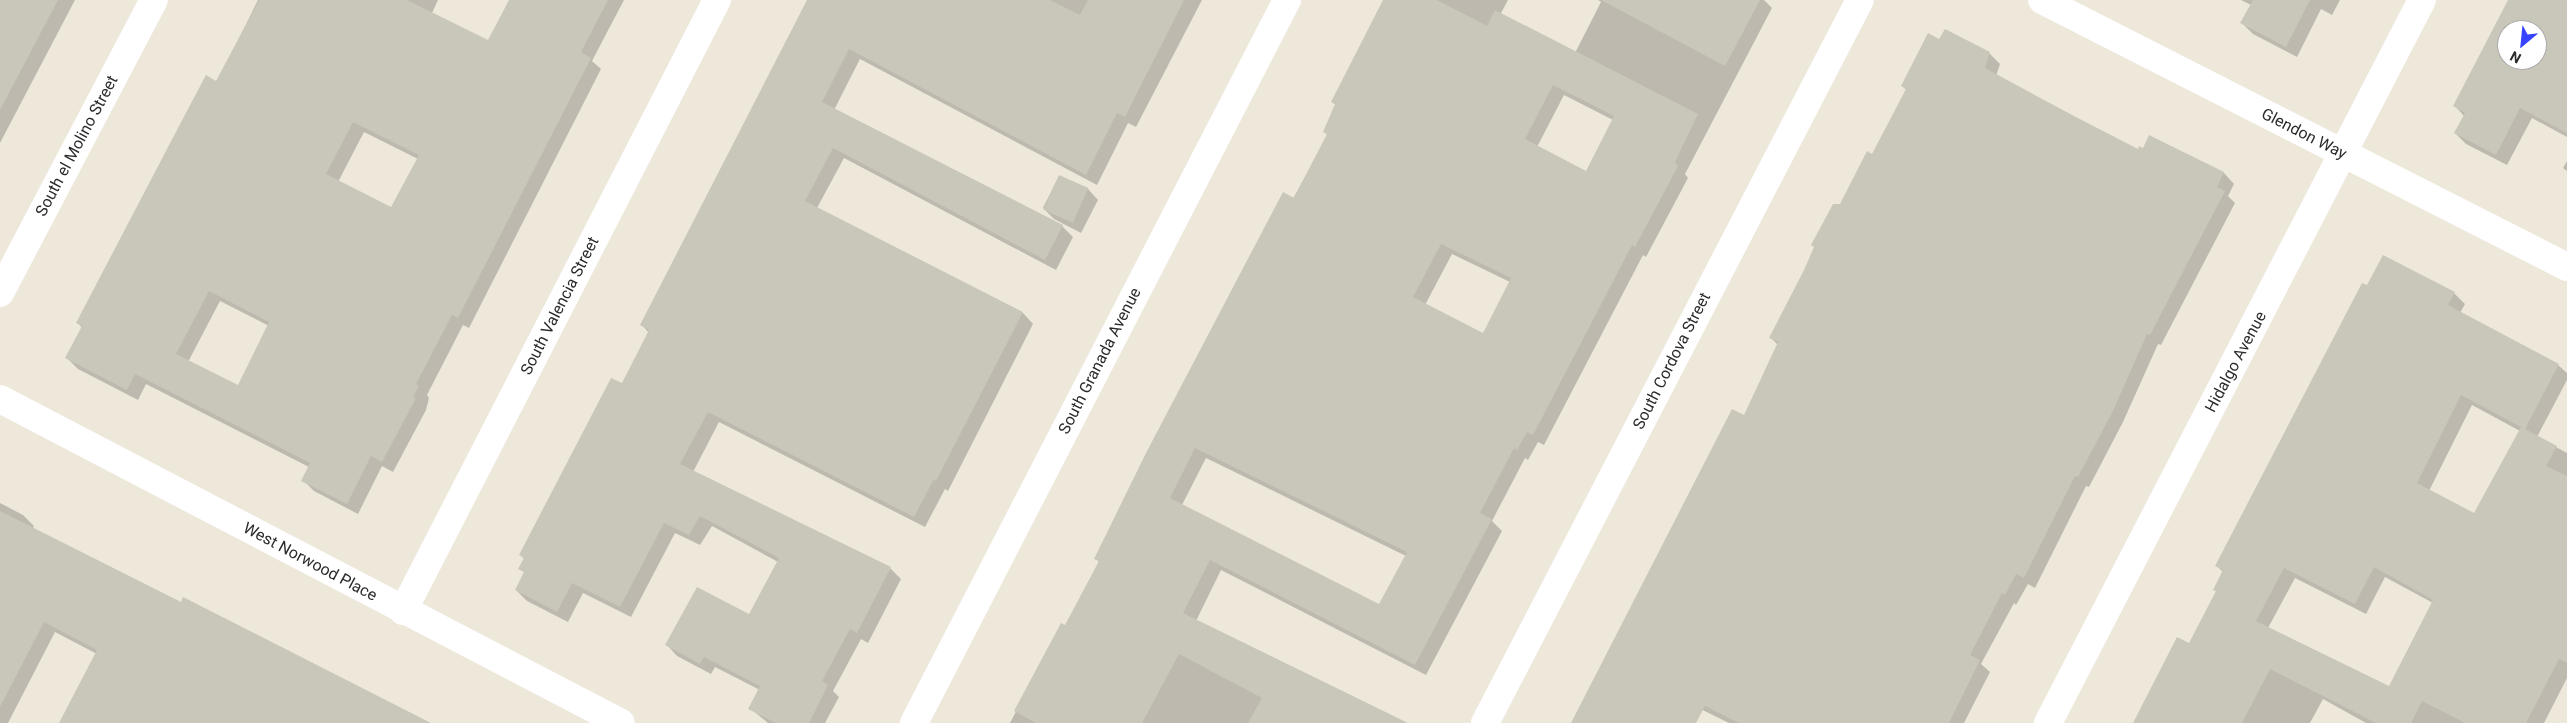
<!DOCTYPE html>
<html>
<head>
<meta charset="utf-8">
<style>
  body { margin:0 }
  #map { position:relative; width:2567px; height:723px; overflow:hidden; background:#eee8db; font-family:Roboto,sans-serif }
  div>[style] { position:absolute }
  .shadow>* { inset:0; background:#0003 }
  .building>* { inset:0; background:#c9c6ba; transform-origin:0 0 }
  .minor>* { height:28px; margin:-14px; padding:0 14px; transform-origin:14px; border-radius:14px; background:#fff }
  span { translate:-50% -50%; white-space:nowrap; text-align:center; line-height:1.15; -webkit-text-stroke:5px #fff; paint-order:stroke }
  .street-label { font-size:16px; color:#2b2b2b }
  .north { position:absolute; left:2497px; top:20px; width:50px; height:50px; box-sizing:border-box; background:#fff; border:1px solid #aaa; border-radius:50%; rotate:208deg; font-size:14px; font-weight:700; line-height:20px; text-align:center; color:#2b2b2b }
  .north::after { content:''; display:block; margin:auto; width:18px; height:22px; background:#3743ff; clip-path:polygon(50% 0,100% 100%,50% 72%,0 100%) }
</style>
</head>
<body>
<div id="map">
  <div class="shadow">
    <i style="clip-path:polygon(0 0,75px 0,0 143px)"></i>
    <i style="clip-path:polygon(evenodd,258px 0,438px 0,432px 13px,489px 42px,511px 0,624px 0,592px 61px,601px 69px,469px 328px,463px 325px,427px 395px,429px 398px,426px 410px,393px 472px,382px 466px,358px 514px,314px 491px,303px 480px,309px 467px,146px 384px,138px 400px,78px 369px,67px 358px,82px 328px,78px 323px,217px 83px,258px 0,364px 132px,418px 159px,391px 209px,338px 182px,364px 132px,258px 0,220px 301px,269px 326px,238px 387px,188px 362px,220px 301px)"></i>
    <i style="clip-path:polygon(809px 0,1202px 0,1136px 127px,1128px 123px,1097px 185px,860px 59px,834px 110px,1062px 226px,1073px 237px,1056px 270px,844px 158px,817px 208px,1023px 313px,1033px 324px,948px 491px,945px 489px,925px 527px,719px 422px,693px 472px,890px 568px,901px 579px,868px 643px,861px 639px,833px 691px,839px 697px,825px 723px,768px 723px,750px 708px,760px 690px,715px 667px,711px 674px,677px 656px,667px 645px,749px 616px,778px 562px,712px 526px,700px 545px,675px 533px,631px 617px,583px 593px,568px 622px,527px 601px,516px 590px,525px 573px,520px 568px,524px 559px,521px 555px,623px 385px,649px 333px,642px 325px)"></i>
    <i style="clip-path:polygon(evenodd,1384px 0,1508px 0,1500px 15px,1575px 53px,1601px 2px,1598px 0,1764px 0,1772px 8px,1685px 174px,1688px 178px,1646px 257px,1643px 255px,1544px 445px,1538px 442px,1528px 460px,1525px 458px,1492px 521px,1502px 531px,1426px 675px,1221px 570px,1196px 621px,1397px 723px,1010px 723px,1061px 625px,1065px 627px,1099px 562px,1096px 558px,1328px 135px,1324px 132px,1336px 105px,1332px 102px,1384px 0,1564px 95px,1613px 120px,1586px 173px,1537px 147px,1564px 95px,1384px 0,1452px 254px,1510px 282px,1483px 335px,1425px 305px,1452px 254px,1384px 0,1206px 458px,1406px 556px,1380px 606px,1182px 505px,1206px 458px)"></i>
    <i style="clip-path:polygon(2241px 0,2340px 0,2332px 15px,2321px 9px,2297px 57px,2253px 34px,2242px 23px,2251px 5px)"></i>
    <i style="clip-path:polygon(evenodd,2516px 0,2567px 0,2567px 137px,2532px 118px,2507px 165px,2466px 144px,2455px 133px,2464px 116px,2455px 106px,2516px 0,2507px 30px,2537px 30px,2537px 60px,2507px 60px,2507px 30px)"></i>
    <i style="clip-path:polygon(1940px 41px,1989px 53px,2000px 64px,1996px 76px,2138px 151px,2144px 150px,2150px 137px,2224px 173px,2234px 184px,2228px 196px,2235px 203px,2161px 345px,2158px 344px,2123px 422px,2089px 487px,2086px 486px,2035px 588px,2028px 584px,2016px 605px,2014px 603px,1981px 664px,1990px 672px,1964px 723px,1729px 723px,1617px 668px,1745px 417px,1778px 345px,1771px 338px,1841px 205px,1873px 155px,1906px 90px,1903px 86px)"></i>
    <i style="clip-path:polygon(2567px 161px,2567px 171px,2563px 168px)"></i>
    <i style="clip-path:polygon(1059px 176px,1088px 189px,1098px 200px,1081px 233px,1054px 219px,1043px 208px)"></i>
    <i style="clip-path:polygon(evenodd,2383px 257px,2454px 293px,2465px 304px,2460px 313px,2558px 365px,2567px 373px,2567px 380px,2537px 437px,2567px 453px,2567px 678px,2544px 723px,2366px 723px,2323px 699px,2310px 723px,2134px 723px,2189px 644px,2217px 592px,2214px 589px,2223px 572px,2217px 566px,2383px 257px,2472px 405px,2520px 431px,2474px 514px,2429px 491px,2472px 405px,2383px 257px,2385px 577px,2433px 603px,2389px 688px,2268px 628px,2295px 578px,2366px 614px,2385px 577px)"></i>
    <i style="clip-path:polygon(0 503px,23px 515px,34px 526px,32px 530px,428px 723px,61px 723px,97px 654px,55px 632px,8px 723px,0 723px)"></i>
  </div>
  <div class="building">
    <i style="clip-path:polygon(0 0,58px 0,0 110px)"></i>
    <i style="clip-path:polygon(evenodd,259px 0,407px 0,488px 40px,509px 0,608px 0,581px 52px,591px 58px,458px 318px,452px 315px,416px 384px,419px 386px,413px 397px,416px 398px,382px 462px,371px 456px,347px 504px,301px 481px,310px 463px,135px 374px,127px 390px,65px 358px,82px 326px,76px 323px,178px 128px,206px 75px,216px 81px,259px 0,353px 122px,419px 155px,391px 207px,326px 174px,353px 122px,259px 0,209px 291px,269px 322px,238px 385px,176px 354px,209px 291px)"></i>
    <i style="clip-path:polygon(807px 0,1050px 0,1080px 15px,1088px 0,1184px 0,1125px 117px,1117px 113px,1086px 175px,849px 49px,822px 102px,1063px 225px,1045px 260px,833px 148px,805px 201px,1023px 312px,936px 481px,934px 479px,914px 517px,708px 412px,680px 464px,891px 567px,857px 633px,850px 629px,822px 681px,828px 685px,809px 723px,776px 723px,748px 709px,760px 686px,704px 657px,700px 664px,665px 645px,697px 587px,749px 614px,779px 558px,700px 516px,689px 535px,664px 523px,620px 607px,572px 583px,557px 612px,515px 590px,524px 572px,518px 569px,524px 558px,519px 555px,611px 378px,622px 383px,649px 330px,640px 325px)"></i>
    <i style="clip-path:polygon(evenodd,1383px 0,1437px 0,1487px 26px,1495px 10px,1698px 114px,1675px 162px,1678px 166px,1635px 247px,1632px 245px,1533px 435px,1527px 432px,1517px 450px,1514px 448px,1480px 513px,1492px 519px,1415px 665px,1210px 560px,1183px 613px,1408px 723px,1248px 723px,1262px 698px,1179px 654px,1142px 723px,1036px 723px,1014px 711px,1061px 623px,1065px 625px,1099px 561px,1094px 559px,1146px 453px,1283px 192px,1294px 198px,1327px 134px,1323px 132px,1335px 104px,1331px 102px,1383px 0,1553px 85px,1614px 116px,1586px 171px,1525px 139px,1553px 85px,1383px 0,1441px 244px,1511px 278px,1483px 333px,1413px 297px,1441px 244px,1383px 0,1195px 448px,1407px 552px,1379px 604px,1170px 498px,1195px 448px)"></i>
    <i style="clip-path:polygon(1601px 0,1760px 0,1725px 66px)"></i>
    <i style="clip-path:polygon(2253px 0,2310px 0,2286px 47px,2240px 23px)"></i>
    <i style="clip-path:polygon(evenodd,2508px 0,2567px 0,2567px 133px,2520px 108px,2496px 155px,2454px 133px,2465px 113px,2453px 106px,2508px 0,2507px 30px,2537px 30px,2537px 60px,2507px 60px,2507px 30px)"></i>
    <i style="clip-path:polygon(1945px 29px,1990px 52px,1985px 68px,2072px 115px,2138px 149px,2139px 146px,2143px 148px,2149px 135px,2224px 172px,2217px 187px,2225px 191px,2150px 335px,2147px 334px,2113px 411px,2078px 477px,2075px 476px,2024px 578px,2016px 574px,2005px 595px,2002px 593px,1970px 655px,1980px 660px,1949px 723px,1739px 723px,1705px 706px,1696px 723px,1571px 723px,1732px 409px,1744px 415px,1778px 342px,1769px 338px,1804px 270px,1814px 247px,1811px 245px,1833px 204px,1840px 204px,1867px 151px,1872px 154px,1906px 89px,1901px 86px,1928px 33px,1939px 39px)"></i>
    <i style="left:1059px;top:175px;width:32px;height:38px;rotate:24deg"></i>
    <i style="clip-path:polygon(evenodd,2383px 255px,2455px 292px,2448px 305px,2559px 364px,2525px 429px,2557px 446px,2546px 466px,2567px 476px,2567px 663px,2559px 659px,2526px 723px,2465px 723px,2422px 701px,2411px 723px,2376px 723px,2270px 669px,2242px 723px,2133px 723px,2177px 637px,2189px 643px,2216px 591px,2213px 590px,2223px 570px,2215px 566px,2362px 283px,2367px 285px,2383px 255px,2461px 395px,2521px 427px,2474px 513px,2417px 483px,2461px 395px,2383px 255px,2374px 567px,2433px 600px,2389px 686px,2256px 621px,2284px 568px,2355px 604px,2374px 567px)"></i>
    <i style="clip-path:polygon(0 511px,181px 602px,183px 597px,431px 723px,59px 723px,97px 650px,44px 622px,0 707px)"></i>
  </div>
  <div class="minor">
    <i style="left:2042px;top:0;width:589px;rotate:26.96deg"></i>
    <i style="left:0;top:293px;width:331px;rotate:-62.3deg"></i>
    <i style="left:0;top:399px;width:700px;rotate:27.55deg"></i>
    <i style="left:403px;top:611px;width:687px;rotate:-62.8deg"></i>
    <i style="left:914px;top:723px;width:814px;rotate:-62.71deg"></i>
    <i style="left:1485px;top:723px;width:814px;rotate:-62.59deg"></i>
    <i style="left:2048px;top:723px;width:814px;rotate:-62.65deg"></i>
  </div>
  <div class="street-label">
    <span style="left:2304px;top:134px;rotate:27deg">Glendon Way</span>
    <span style="left:77px;top:146px;rotate:-62deg">South el Molino Street</span>
    <span style="left:560px;top:306px;rotate:-63deg">South Valencia Street</span>
    <span style="left:1100px;top:361px;rotate:-63deg">South Granada Avenue</span>
    <span style="left:1672px;top:361px;rotate:-63deg">South Cordova Street</span>
    <span style="left:2236px;top:362px;rotate:-62deg">Hidalgo Avenue</span>
    <span style="left:310px;top:562px;rotate:28deg">West Norwood Place</span>
  </div>
  <div class="north">N</div>
</div>
</body>
</html>
